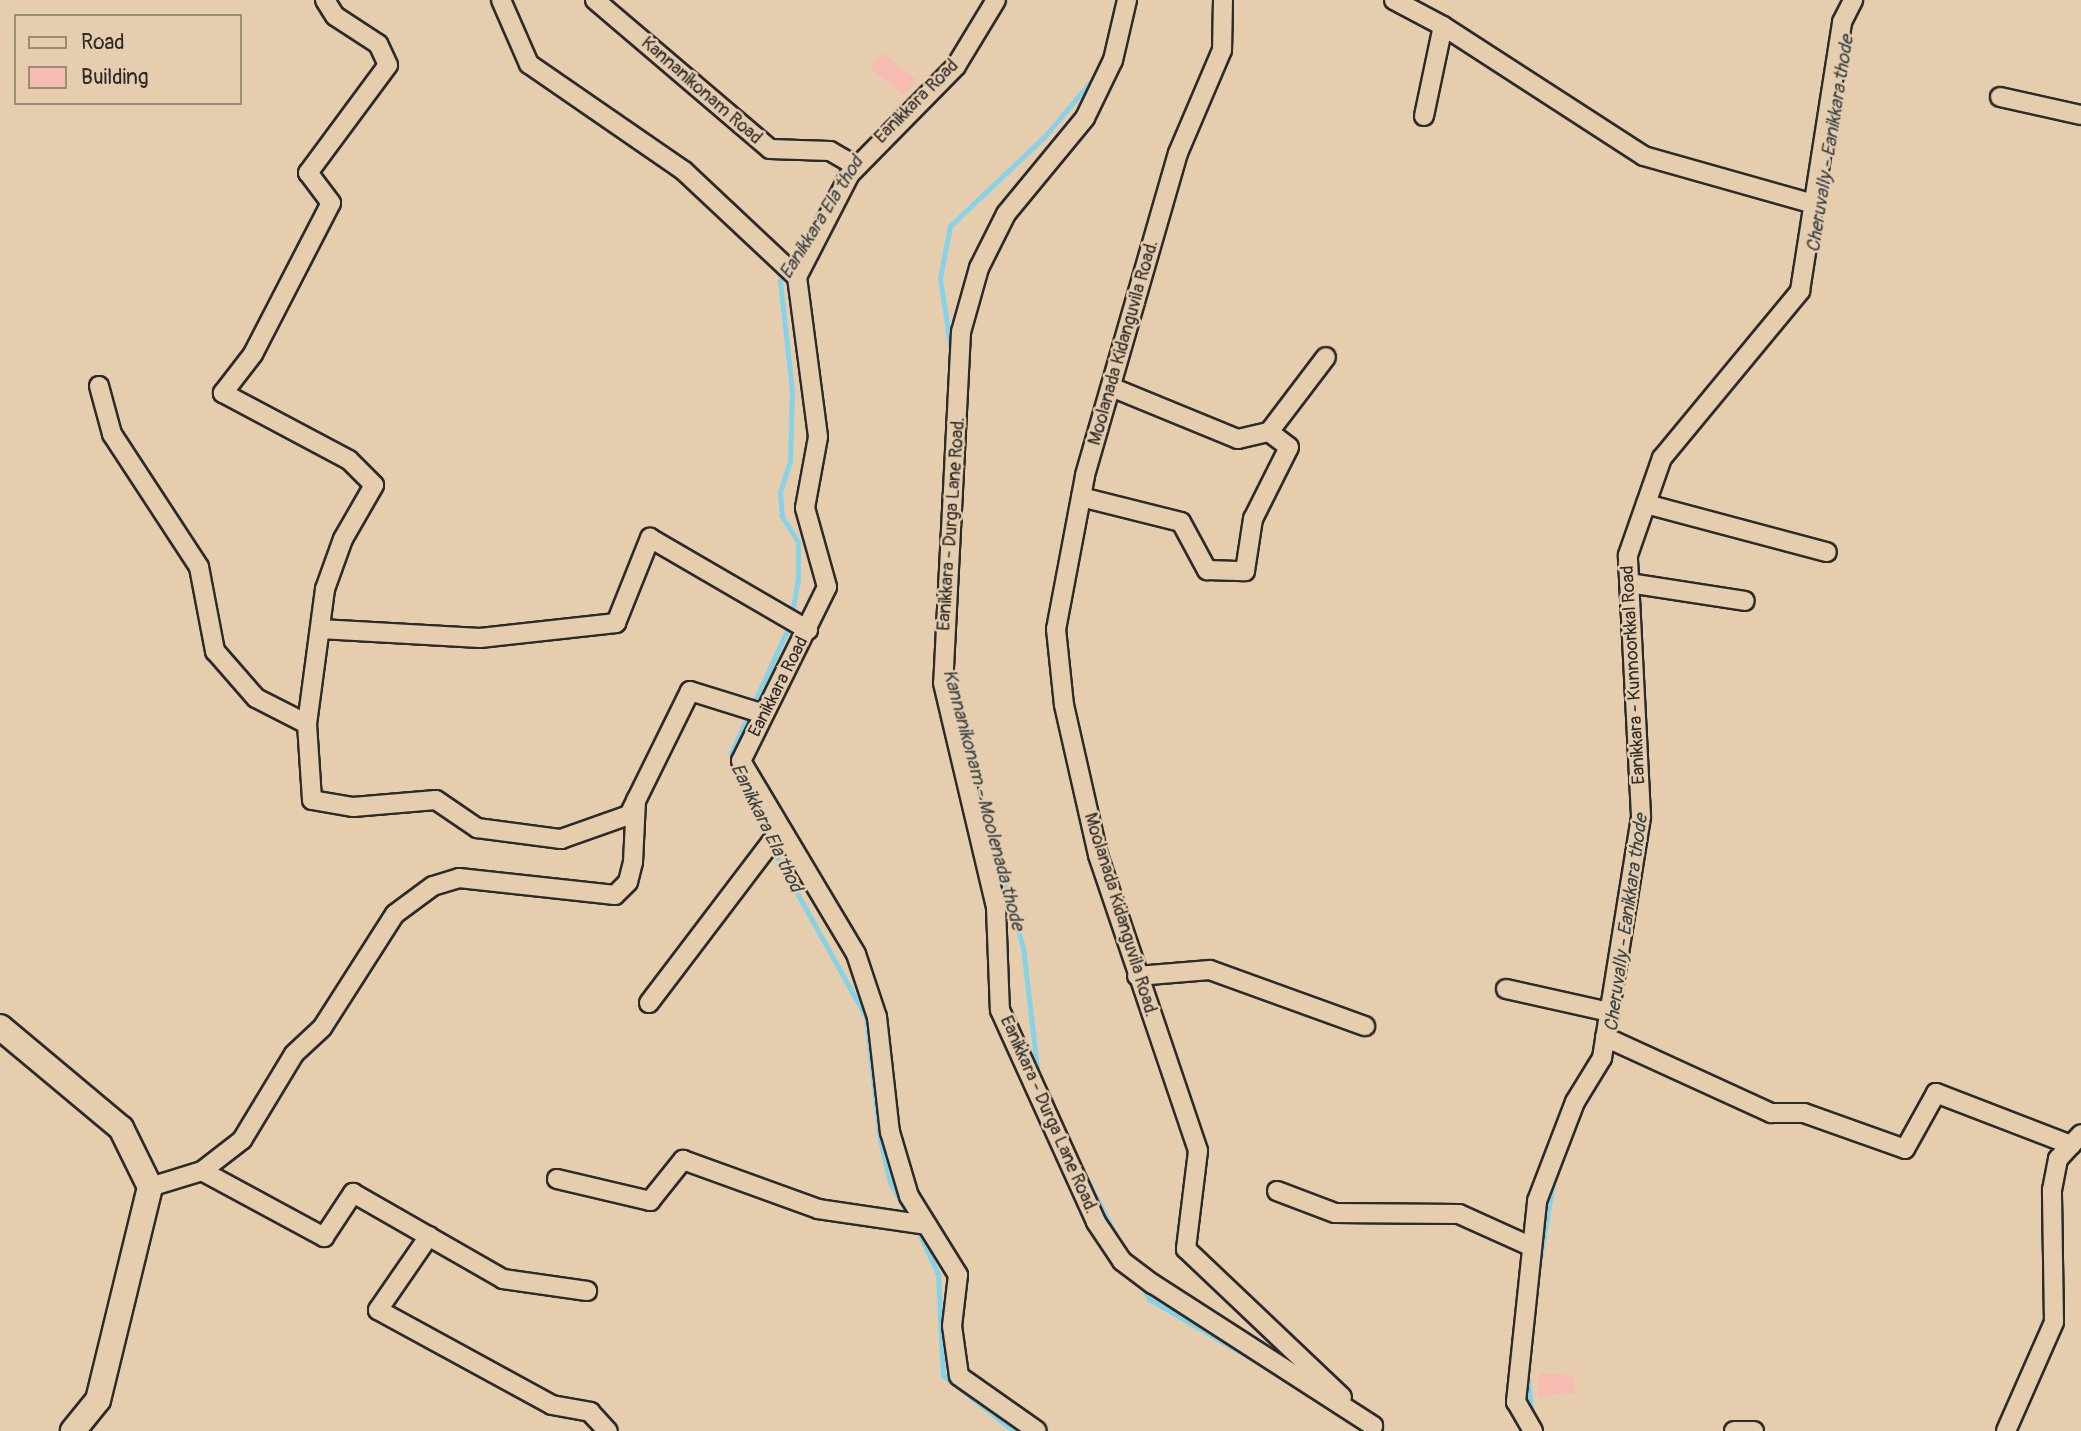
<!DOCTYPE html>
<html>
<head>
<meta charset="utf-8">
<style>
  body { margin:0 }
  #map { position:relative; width:2081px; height:1431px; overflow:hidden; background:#e5cdae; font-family:Pangolin,sans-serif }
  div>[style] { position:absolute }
  .stream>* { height:5px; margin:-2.5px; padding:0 2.5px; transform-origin:2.5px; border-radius:2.5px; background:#88d2e8 }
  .building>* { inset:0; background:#f7bcb1; transform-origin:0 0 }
  .roads { filter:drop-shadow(2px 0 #2b2b2b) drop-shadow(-2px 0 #2b2b2b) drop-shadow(0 2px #2b2b2b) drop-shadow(0 -2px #2b2b2b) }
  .street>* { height:18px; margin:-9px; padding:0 9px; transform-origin:9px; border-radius:9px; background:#e5cdae }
  .secondary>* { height:24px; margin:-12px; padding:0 12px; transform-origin:12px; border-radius:12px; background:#e5cdae }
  span { translate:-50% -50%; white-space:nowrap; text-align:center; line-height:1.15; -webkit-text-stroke:5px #e5cdae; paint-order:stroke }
  .street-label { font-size:18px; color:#2b2b2b }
  .water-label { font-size:19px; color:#394447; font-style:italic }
  .legend { position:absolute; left:14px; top:14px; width:228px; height:91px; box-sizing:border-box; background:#e5cdae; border:2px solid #9b8c7a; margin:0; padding:9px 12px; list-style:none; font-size:21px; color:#2b2b2b }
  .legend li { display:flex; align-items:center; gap:14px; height:35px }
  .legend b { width:35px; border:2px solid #9b8c7a }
</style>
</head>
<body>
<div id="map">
  <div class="stream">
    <i style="left:882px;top:129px;width:28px;rotate:-45deg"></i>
    <i style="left:1814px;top:253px;width:36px;rotate:-80deg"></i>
    <i style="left:952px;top:357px;width:80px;rotate:-98.6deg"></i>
    <i style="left:940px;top:278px;width:53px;rotate:-79.1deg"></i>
    <i style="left:950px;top:226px;width:131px;rotate:-43.5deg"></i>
    <i style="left:1045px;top:136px;width:75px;rotate:-49.9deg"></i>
    <i style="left:1093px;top:79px;width:33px;rotate:-63deg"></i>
    <i style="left:1638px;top:591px;width:158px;rotate:87.1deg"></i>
    <i style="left:940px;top:594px;width:88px;rotate:-87.4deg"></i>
    <i style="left:967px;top:747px;width:208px;rotate:74.4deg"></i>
    <i style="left:1023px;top:947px;width:130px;rotate:83.4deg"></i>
    <i style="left:767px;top:839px;width:93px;rotate:-112.7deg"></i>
    <i style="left:731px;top:753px;width:142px;rotate:-65.4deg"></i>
    <i style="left:790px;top:624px;width:46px;rotate:-79.9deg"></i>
    <i style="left:798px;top:579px;width:37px;rotate:-90deg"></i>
    <i style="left:798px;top:542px;width:31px;rotate:-122deg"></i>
    <i style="left:782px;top:516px;width:24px;rotate:-95deg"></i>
    <i style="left:780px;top:492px;width:33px;rotate:-72deg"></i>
    <i style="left:790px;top:461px;width:70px;rotate:-88.4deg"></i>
    <i style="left:792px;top:391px;width:111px;rotate:-96.2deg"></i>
    <i style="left:780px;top:281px;width:65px;rotate:-58.3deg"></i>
    <i style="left:772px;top:848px;width:193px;rotate:60.9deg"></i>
    <i style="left:866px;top:1017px;width:123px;rotate:83.5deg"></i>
    <i style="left:880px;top:1139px;width:44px;rotate:76.9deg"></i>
    <i style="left:890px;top:1182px;width:41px;rotate:60.9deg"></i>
    <i style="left:1082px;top:1170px;width:81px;rotate:62.8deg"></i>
    <i style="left:917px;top:1229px;width:50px;rotate:65deg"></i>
    <i style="left:938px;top:1274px;width:101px;rotate:87.2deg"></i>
    <i style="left:943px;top:1375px;width:90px;rotate:38.3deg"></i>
    <i style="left:1539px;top:1264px;width:88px;rotate:-80.2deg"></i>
    <i style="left:1140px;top:1282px;width:19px;rotate:62deg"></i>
    <i style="left:1149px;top:1299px;width:146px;rotate:30.1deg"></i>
    <i style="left:1527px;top:1375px;width:39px;rotate:83deg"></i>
  </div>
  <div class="building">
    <i style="left:882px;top:53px;width:43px;height:20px;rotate:37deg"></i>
    <i style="clip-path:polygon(1539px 1373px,1573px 1375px,1576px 1393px,1538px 1396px)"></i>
  </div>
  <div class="roads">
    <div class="street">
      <i style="left:501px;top:0;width:70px;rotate:66.4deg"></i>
      <i style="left:529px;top:64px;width:188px;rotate:34.6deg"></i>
      <i style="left:684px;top:171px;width:155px;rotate:43.2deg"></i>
      <i style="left:797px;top:277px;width:161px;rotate:82.5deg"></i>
      <i style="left:818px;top:437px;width:72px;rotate:100.4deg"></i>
      <i style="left:805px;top:508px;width:82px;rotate:74.4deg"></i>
      <i style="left:827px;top:587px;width:194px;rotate:116.3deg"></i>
      <i style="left:741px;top:761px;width:225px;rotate:59.2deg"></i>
      <i style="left:856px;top:954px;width:66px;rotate:71.6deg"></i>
      <i style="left:877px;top:1017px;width:116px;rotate:83.6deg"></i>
      <i style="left:890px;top:1132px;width:67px;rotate:73.5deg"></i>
      <i style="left:909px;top:1196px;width:93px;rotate:58.2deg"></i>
      <i style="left:958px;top:1275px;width:51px;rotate:96.7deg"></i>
      <i style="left:952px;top:1326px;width:50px;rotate:82deg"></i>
      <i style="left:959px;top:1376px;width:95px;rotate:35.2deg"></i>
      <i style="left:595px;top:0;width:230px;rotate:40.4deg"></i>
      <i style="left:770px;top:149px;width:60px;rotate:1.9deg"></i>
      <i style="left:830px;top:151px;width:30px;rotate:30deg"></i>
      <i style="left:1127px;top:0;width:62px;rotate:103.1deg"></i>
      <i style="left:1113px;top:60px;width:64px;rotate:115.8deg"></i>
      <i style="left:1085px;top:118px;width:124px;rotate:129.5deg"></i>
      <i style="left:1006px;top:214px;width:60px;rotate:116.6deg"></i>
      <i style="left:979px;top:268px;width:66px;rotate:105.7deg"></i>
      <i style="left:961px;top:332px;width:351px;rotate:92.9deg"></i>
      <i style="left:943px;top:683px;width:231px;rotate:76.7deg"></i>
      <i style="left:996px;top:908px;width:102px;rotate:87.8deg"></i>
      <i style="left:1000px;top:1010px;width:233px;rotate:65.6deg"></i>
      <i style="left:1096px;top:1222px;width:47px;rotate:56.3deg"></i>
      <i style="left:1122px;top:1261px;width:39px;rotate:37deg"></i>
      <i style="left:1153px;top:1284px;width:262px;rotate:32.8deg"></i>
      <i style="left:1223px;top:0;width:50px;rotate:91.1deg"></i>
      <i style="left:1222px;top:50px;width:112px;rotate:113.1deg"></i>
      <i style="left:1178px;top:153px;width:336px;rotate:106.1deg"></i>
      <i style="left:1085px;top:476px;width:156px;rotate:100.7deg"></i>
      <i style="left:1056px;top:629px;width:76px;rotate:84deg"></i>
      <i style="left:1064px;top:705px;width:154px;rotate:77.2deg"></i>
      <i style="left:1098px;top:855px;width:312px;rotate:71.3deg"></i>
      <i style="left:1198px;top:1151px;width:99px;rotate:97deg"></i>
      <i style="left:1186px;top:1249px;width:215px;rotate:43.5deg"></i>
      <i style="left:1394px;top:0;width:55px;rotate:28deg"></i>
      <i style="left:2000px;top:97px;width:83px;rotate:12.5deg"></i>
      <i style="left:1424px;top:116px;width:92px;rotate:-78.1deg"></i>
      <i style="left:1443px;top:26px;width:239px;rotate:32.9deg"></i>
      <i style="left:1644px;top:156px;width:177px;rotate:15.8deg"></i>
      <i style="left:797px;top:277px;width:116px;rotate:-62.8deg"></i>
      <i style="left:850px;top:174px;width:151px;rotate:-45.5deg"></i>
      <i style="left:956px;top:66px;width:77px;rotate:-58.8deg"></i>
      <i style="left:99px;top:386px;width:50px;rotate:74.8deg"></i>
      <i style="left:112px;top:434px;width:159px;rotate:56.8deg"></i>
      <i style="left:199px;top:567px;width:86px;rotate:79.2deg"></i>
      <i style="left:215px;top:651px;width:62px;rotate:48.9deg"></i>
      <i style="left:256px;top:698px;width:57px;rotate:27deg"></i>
      <i style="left:307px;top:724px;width:136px;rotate:-82.4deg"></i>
      <i style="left:325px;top:589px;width:53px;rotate:-70.2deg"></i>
      <i style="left:343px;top:539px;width:62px;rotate:-60.1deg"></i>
      <i style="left:374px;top:485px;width:35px;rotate:-135deg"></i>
      <i style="left:349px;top:460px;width:143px;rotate:-152deg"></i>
      <i style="left:223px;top:393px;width:49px;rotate:-52.4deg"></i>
      <i style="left:253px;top:354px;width:170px;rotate:-62.7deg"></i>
      <i style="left:331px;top:203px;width:38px;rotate:-127deg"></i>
      <i style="left:308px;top:173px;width:134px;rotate:-53.5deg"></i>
      <i style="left:388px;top:65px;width:23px;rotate:-115deg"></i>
      <i style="left:378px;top:44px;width:51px;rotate:-146.9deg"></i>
      <i style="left:335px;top:16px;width:19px;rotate:-122deg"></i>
      <i style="left:1111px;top:387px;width:137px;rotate:22.3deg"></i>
      <i style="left:1238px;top:439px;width:32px;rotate:-13deg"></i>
      <i style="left:1269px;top:432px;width:94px;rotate:-52.8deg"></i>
      <i style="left:1081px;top:497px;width:103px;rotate:14deg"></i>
      <i style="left:1181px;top:522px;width:55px;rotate:61.6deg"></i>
      <i style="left:1207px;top:570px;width:38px;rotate:2deg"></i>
      <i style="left:1245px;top:571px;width:53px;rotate:-81.3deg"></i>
      <i style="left:1253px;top:519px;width:80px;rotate:-63.4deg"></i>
      <i style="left:1289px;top:447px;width:25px;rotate:-143deg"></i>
      <i style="left:1646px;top:504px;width:187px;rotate:14.9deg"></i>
      <i style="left:1629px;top:583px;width:117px;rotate:8.8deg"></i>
      <i style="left:320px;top:629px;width:160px;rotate:3.2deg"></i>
      <i style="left:480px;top:638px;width:137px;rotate:-6.3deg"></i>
      <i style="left:616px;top:623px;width:92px;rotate:-68.2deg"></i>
      <i style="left:650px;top:538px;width:183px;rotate:30.2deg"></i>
      <i style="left:307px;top:724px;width:76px;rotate:86.2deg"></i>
      <i style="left:312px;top:800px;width:42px;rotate:9.7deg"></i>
      <i style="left:353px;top:807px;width:83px;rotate:-4.8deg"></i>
      <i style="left:436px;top:800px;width:50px;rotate:34.3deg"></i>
      <i style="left:477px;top:828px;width:85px;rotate:7.5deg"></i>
      <i style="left:561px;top:839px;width:72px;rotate:-19.4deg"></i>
      <i style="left:629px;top:815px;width:138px;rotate:-63.8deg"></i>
      <i style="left:690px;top:691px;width:77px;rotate:17.3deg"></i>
      <i style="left:1137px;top:976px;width:73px;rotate:-4.7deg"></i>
      <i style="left:1210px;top:970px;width:165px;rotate:19.9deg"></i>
      <i style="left:1506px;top:989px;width:106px;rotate:12.6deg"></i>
      <i style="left:649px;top:1003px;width:218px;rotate:-52.8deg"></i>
      <i style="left:1605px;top:1037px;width:183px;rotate:24.6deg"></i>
      <i style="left:1771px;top:1113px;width:33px"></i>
      <i style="left:1804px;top:1113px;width:107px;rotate:19.6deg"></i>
      <i style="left:1905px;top:1149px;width:64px;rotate:-61deg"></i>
      <i style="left:1936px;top:1093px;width:145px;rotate:21.1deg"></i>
      <i style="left:202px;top:1171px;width:139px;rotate:28.4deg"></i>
      <i style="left:324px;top:1237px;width:53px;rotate:-56.6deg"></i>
      <i style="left:353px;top:1193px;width:173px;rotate:29.8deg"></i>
      <i style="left:503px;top:1279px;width:85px;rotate:8.1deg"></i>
      <i style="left:557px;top:1179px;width:96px;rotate:13.3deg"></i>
      <i style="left:650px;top:1201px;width:53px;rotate:-51.2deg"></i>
      <i style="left:683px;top:1160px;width:144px;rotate:19.9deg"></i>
      <i style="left:818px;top:1209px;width:109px;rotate:8.4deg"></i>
      <i style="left:150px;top:1187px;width:54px;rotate:-17.1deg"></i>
      <i style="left:202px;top:1171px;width:51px;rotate:-37.8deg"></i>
      <i style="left:242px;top:1140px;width:100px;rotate:-58.8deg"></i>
      <i style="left:294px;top:1054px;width:38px;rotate:-43deg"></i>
      <i style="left:322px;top:1028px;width:135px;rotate:-57.4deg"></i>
      <i style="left:395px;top:914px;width:47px;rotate:-36.4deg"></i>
      <i style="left:433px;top:886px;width:27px;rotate:-17deg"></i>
      <i style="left:459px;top:878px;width:157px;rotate:6.2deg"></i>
      <i style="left:615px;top:895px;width:18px;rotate:-45deg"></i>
      <i style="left:628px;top:882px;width:21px;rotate:-76deg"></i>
      <i style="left:633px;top:862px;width:62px;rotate:-87.2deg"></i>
      <i style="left:1277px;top:1191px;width:62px;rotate:20.8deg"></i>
      <i style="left:1335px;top:1213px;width:124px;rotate:0.5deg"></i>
      <i style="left:1459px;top:1214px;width:80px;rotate:24.3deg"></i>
      <i style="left:429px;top:1236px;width:90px;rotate:124.6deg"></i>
      <i style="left:378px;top:1310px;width:198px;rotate:28.6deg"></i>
      <i style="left:552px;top:1405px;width:39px;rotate:10deg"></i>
      <i style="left:590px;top:1412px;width:26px;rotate:47deg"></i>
      <i style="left:1533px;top:1431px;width:34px;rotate:-120deg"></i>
      <i style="left:1516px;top:1402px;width:202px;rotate:-84deg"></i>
      <i style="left:1537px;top:1201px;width:106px;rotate:-69deg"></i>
      <i style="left:1575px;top:1102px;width:52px;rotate:-58.5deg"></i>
      <i style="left:1602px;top:1058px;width:245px;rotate:-80.8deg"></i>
      <i style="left:1641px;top:816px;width:261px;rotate:-92.9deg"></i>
      <i style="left:1628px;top:555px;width:103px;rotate:-70.7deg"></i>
      <i style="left:1662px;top:458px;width:217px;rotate:-50.4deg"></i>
      <i style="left:1800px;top:291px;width:272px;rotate:-81.1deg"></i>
      <i style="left:1842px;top:22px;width:25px;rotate:-63deg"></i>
      <i style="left:1734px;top:1431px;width:20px"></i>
      <i style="left:2006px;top:1431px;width:119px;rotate:-66.2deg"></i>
      <i style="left:2054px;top:1322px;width:132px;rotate:-90.9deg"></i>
      <i style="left:2052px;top:1190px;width:32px;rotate:-79deg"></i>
      <i style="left:2058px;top:1159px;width:34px;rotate:-47deg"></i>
    </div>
    <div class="secondary">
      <i style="left:0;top:1027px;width:158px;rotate:39.9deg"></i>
      <i style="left:121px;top:1128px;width:66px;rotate:63.8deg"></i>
      <i style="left:150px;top:1187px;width:219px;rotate:103.7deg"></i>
      <i style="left:98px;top:1400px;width:40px;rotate:129deg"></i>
    </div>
  </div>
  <div class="street-label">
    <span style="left:701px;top:91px;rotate:41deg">Kannanikonam Road</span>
    <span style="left:917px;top:102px;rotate:-45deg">Eanikkara Road</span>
    <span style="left:1124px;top:343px;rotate:-74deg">Moolanada Kidanguvila Road.</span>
    <span style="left:952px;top:524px;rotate:-86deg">Eanikkara - Durga Lane Road.</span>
    <span style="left:1634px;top:675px;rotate:-93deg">Eanikkara - Kunnoorkkal Road</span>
    <span style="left:779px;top:687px;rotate:-63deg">Eanikkara Road</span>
    <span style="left:1120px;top:915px;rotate:73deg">Moolanada Kidanguvila Road.</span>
    <span style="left:1048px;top:1115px;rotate:66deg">Eanikkara - Durga Lane Road.</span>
  </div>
  <div class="water-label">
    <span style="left:1831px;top:144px;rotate:-81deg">Cheruvally - Eanikkara thode</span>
    <span style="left:822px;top:218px;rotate:-58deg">Eanikkara Ela thod</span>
    <span style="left:983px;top:800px;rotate:75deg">Kannanikonam - Moolenada thode</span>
    <span style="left:766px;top:828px;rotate:64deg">Eanikkara Ela thod</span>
    <span style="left:1627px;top:923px;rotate:-82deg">Cheruvally - Eanikkara thode</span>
  </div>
  <ul class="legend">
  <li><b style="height:9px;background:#e5cdae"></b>Road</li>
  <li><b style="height:19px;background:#f7bcb1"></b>Building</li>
  </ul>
</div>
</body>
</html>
